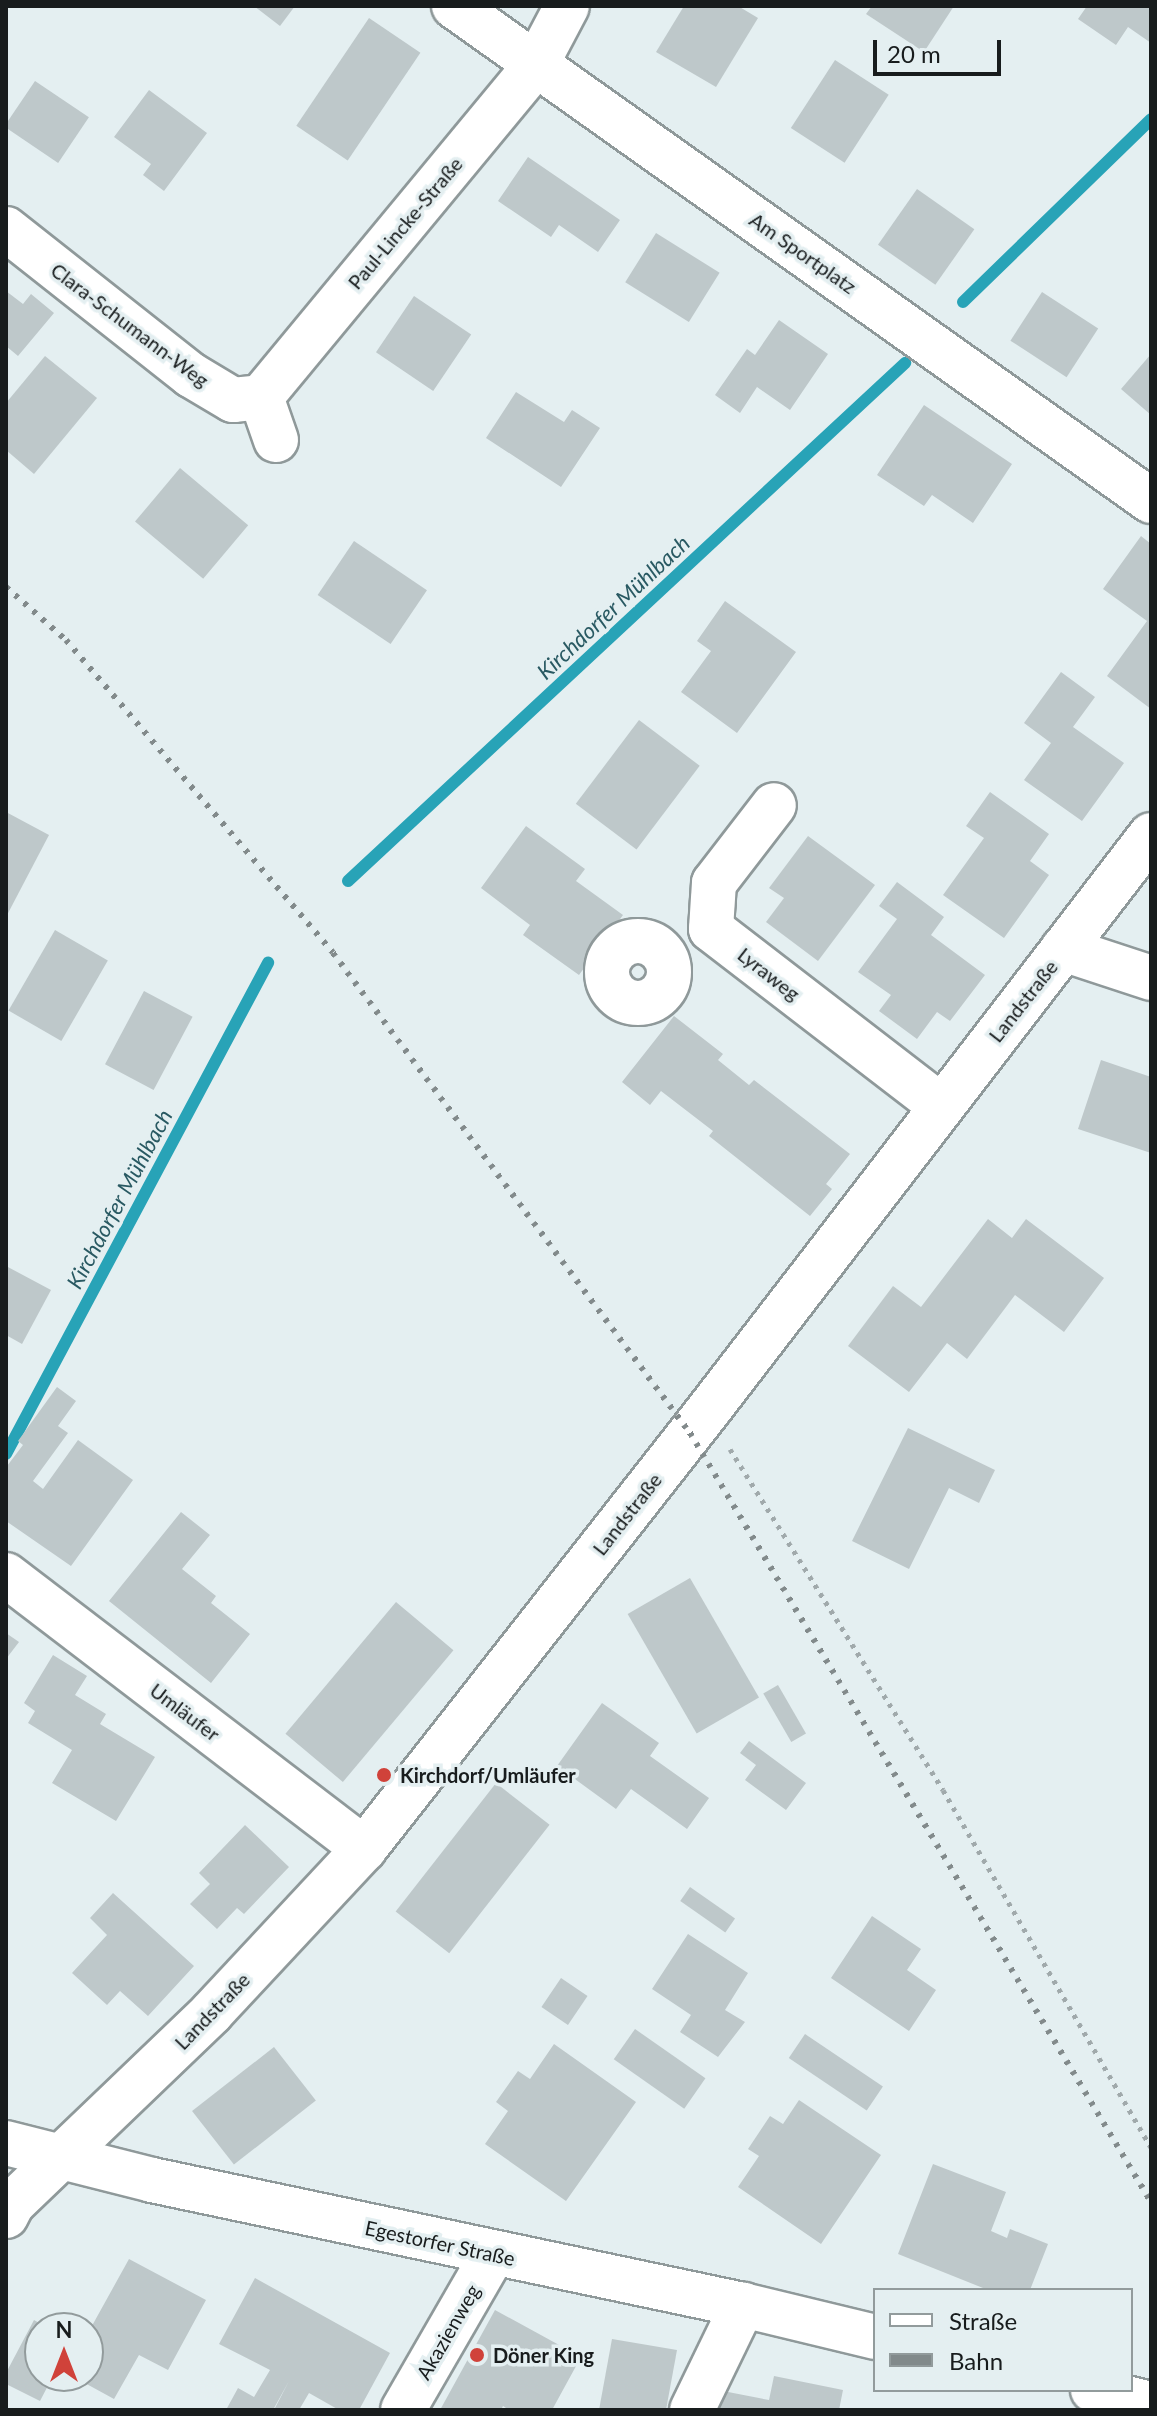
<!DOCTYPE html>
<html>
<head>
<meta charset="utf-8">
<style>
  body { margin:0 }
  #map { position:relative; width:1157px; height:2416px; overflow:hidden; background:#e4eff1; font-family:Lato,sans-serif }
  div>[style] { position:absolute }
  .stream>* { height:12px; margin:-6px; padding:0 6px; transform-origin:6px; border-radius:6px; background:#28a3b7 }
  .building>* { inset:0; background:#bec8ca; transform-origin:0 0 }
  .path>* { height:5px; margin-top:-2.5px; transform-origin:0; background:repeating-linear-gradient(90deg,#a0a9ab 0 4px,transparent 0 10px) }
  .roads { filter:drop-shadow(2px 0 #8f999a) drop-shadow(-2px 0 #8f999a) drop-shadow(0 2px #8f999a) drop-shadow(0 -2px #8f999a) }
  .minor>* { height:44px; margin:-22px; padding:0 22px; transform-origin:22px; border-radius:22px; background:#fff }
  .minor>.ring { margin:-22px; padding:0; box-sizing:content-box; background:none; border:44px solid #fff; border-radius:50% }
  .major>* { height:44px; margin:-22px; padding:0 22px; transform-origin:22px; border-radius:22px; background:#fff }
  .rail>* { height:6px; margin-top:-3px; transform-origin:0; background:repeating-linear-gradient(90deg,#828a8b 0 4px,transparent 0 12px) }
  .dots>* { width:22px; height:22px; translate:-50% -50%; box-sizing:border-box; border:4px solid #e4eff1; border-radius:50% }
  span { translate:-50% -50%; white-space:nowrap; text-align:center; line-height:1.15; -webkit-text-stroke:7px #e4eff1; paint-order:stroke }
  .street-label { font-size:20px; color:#181c1d }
  .poi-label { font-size:20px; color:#181c1d; font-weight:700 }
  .left { translate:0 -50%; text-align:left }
  .water-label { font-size:22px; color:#295962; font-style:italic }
  .frame { position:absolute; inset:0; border:8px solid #181c1d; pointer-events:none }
  .legend { position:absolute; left:873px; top:2288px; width:260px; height:104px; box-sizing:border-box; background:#e4eff1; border:2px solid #929b9c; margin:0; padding:10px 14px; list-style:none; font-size:24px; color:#181c1d }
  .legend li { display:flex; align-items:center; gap:16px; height:40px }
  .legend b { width:40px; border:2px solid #929b9c }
  .north { position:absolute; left:24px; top:2312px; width:80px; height:80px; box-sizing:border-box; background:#e4eff1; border:2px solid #929b9c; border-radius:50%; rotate:0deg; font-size:22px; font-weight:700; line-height:32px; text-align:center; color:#181c1d }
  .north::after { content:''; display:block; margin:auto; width:28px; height:36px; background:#d0423a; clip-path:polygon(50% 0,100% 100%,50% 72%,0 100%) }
  .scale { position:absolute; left:873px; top:40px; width:128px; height:36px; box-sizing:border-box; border:4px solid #181c1d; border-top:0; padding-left:10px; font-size:24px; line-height:28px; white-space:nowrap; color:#181c1d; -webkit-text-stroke:6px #e4eff1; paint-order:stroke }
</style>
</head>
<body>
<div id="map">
  <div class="stream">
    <i style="left:963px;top:302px;width:262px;rotate:-44.2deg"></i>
    <i style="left:348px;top:881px;width:761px;rotate:-42.92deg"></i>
    <i style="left:6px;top:1454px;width:557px;rotate:-61.92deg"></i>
  </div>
  <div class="building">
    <i style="clip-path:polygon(254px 6px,295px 6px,280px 26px)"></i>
    <i style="clip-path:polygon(684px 6px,738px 6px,758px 18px,716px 87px,656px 52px)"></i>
    <i style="clip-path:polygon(872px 6px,954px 6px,924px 52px,866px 14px)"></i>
    <i style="clip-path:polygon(1087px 6px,1151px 6px,1151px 43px,1128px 27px,1116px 45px,1078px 19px)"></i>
    <i style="left:369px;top:18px;width:62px;height:130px;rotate:34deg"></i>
    <i style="left:835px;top:60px;width:64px;height:81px;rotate:33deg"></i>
    <i style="left:35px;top:81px;width:65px;height:55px;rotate:34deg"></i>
    <i style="clip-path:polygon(149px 90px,207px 133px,164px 191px,143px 175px,151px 164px,114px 137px)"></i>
    <i style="clip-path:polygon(528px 157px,620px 220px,598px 252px,559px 225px,551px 237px,498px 201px)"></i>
    <i style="left:917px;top:189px;width:70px;height:68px;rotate:35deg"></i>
    <i style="left:656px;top:233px;width:75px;height:58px;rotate:32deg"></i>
    <i style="clip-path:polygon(6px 291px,23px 304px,31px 294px,54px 313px,18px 356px,6px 346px)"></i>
    <i style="left:1042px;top:292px;width:67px;height:58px;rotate:33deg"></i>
    <i style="left:414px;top:296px;width:69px;height:68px;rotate:34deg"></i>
    <i style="clip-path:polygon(779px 320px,828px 354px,790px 410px,757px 387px,740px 413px,715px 395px,747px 349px,755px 355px)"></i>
    <i style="clip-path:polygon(1151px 354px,1151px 415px,1121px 389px)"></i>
    <i style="clip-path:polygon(45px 356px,97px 398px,34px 474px,6px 450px,6px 403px)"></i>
    <i style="clip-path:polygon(516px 392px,564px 422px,572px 410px,600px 428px,561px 487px,486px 438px)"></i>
    <i style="clip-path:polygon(924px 405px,1012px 464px,973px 523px,932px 495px,924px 506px,877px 475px)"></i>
    <i style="left:180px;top:468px;width:89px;height:70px;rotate:40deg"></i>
    <i style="clip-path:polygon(1141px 536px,1151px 544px,1151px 709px,1107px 676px,1147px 621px,1103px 589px)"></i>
    <i style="left:354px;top:541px;width:88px;height:65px;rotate:34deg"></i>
    <i style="clip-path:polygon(725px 601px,796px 652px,737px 733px,681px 692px,711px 651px,697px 641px)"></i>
    <i style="clip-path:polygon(1061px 672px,1095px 697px,1073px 727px,1124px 763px,1082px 821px,1024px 780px,1051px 743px,1024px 723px)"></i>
    <i style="left:639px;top:720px;width:76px;height:105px;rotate:37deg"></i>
    <i style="clip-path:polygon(990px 792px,1049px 834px,1030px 861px,1049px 875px,1004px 938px,943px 895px,984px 838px,966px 826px)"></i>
    <i style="clip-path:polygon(6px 812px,49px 835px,6px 917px)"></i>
    <i style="clip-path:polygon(526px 826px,585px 869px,576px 881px,623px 915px,579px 975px,523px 935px,530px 925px,481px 888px)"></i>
    <i style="clip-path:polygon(808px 836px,875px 885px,818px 961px,766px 922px,784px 898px,769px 888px)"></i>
    <i style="clip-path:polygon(897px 882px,944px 917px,931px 935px,985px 975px,950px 1021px,937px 1012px,917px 1039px,879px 1011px,891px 995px,858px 972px,897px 919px,879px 906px)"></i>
    <i style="left:55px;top:930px;width:61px;height:93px;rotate:30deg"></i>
    <i style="left:144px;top:991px;width:55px;height:83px;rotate:28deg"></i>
    <i style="clip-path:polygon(674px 1016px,723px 1054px,718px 1060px,749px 1085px,754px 1080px,850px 1154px,826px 1184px,832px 1189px,810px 1216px,709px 1136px,713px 1131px,661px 1091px,650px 1105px,622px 1082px)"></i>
    <i style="clip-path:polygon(1101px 1060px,1151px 1077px,1151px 1153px,1078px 1129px)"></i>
    <i style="clip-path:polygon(988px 1219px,1012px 1238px,1026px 1219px,1104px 1278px,1064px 1332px,1015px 1295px,967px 1359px,947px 1343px,909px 1392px,848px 1346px,893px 1286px,921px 1307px)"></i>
    <i style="clip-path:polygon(6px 1266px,51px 1290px,22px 1344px,6px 1335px)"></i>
    <i style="clip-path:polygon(57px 1387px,76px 1401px,58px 1426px,68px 1433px,33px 1481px,43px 1489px,78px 1440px,133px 1480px,71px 1566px,6px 1521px,7px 1466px,23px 1445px,18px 1441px)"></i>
    <i style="clip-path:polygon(908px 1428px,995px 1470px,979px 1503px,949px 1488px,909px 1569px,852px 1541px)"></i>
    <i style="clip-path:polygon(181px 1512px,210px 1535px,182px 1569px,216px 1596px,211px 1603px,250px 1634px,211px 1683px,109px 1601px)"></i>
    <i style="left:690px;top:1578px;width:138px;height:72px;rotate:60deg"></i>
    <i style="left:396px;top:1602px;width:75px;height:172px;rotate:40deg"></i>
    <i style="clip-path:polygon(6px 1633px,19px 1642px,6px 1659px)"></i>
    <i style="clip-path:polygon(53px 1655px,87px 1676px,75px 1695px,106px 1714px,100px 1724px,155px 1757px,116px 1821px,52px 1783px,72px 1750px,28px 1723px,35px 1711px,24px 1703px)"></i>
    <i style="left:778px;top:1685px;width:56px;height:17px;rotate:60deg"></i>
    <i style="clip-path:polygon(602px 1703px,659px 1743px,650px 1756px,709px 1798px,687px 1829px,631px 1789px,616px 1809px,557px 1766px)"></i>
    <i style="clip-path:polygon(749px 1741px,806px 1783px,786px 1810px,745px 1780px,756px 1765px,740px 1753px)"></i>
    <i style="left:496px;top:1783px;width:68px;height:163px;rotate:38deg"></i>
    <i style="clip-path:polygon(245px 1825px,289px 1867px,244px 1914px,237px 1908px,217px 1929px,190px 1904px,210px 1884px,199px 1873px)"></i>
    <i style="left:690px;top:1887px;width:55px;height:17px;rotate:35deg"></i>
    <i style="clip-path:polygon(113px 1893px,194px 1966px,148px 2016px,120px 1991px,107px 2005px,72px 1973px,107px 1935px,90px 1918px)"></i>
    <i style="clip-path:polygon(872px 1916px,921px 1949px,907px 1970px,936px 1990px,909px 2031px,831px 1978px)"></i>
    <i style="clip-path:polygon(688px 1934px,748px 1973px,725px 2010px,745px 2022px,718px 2057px,680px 2032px,691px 2015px,652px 1989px)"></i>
    <i style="left:561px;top:1978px;width:32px;height:35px;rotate:34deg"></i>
    <i style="left:635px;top:2029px;width:86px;height:37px;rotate:35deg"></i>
    <i style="left:805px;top:2034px;width:94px;height:29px;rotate:34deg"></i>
    <i style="clip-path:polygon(554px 2044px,636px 2102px,566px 2201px,485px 2144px,508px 2111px,496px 2102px,518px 2071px,530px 2079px)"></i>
    <i style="left:274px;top:2047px;width:68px;height:104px;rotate:52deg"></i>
    <i style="clip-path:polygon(799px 2100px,881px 2155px,821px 2244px,738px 2187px,759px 2156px,748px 2149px,770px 2116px,783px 2124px)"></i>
    <i style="clip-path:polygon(933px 2164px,1006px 2192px,991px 2231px,1007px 2238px,1010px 2229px,1048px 2244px,1030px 2290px,988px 2290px,898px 2254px)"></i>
    <i style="clip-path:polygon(129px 2259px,206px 2300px,168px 2370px,139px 2355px,114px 2399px,72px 2376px,88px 2376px,88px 2333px)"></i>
    <i style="clip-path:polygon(255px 2278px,390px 2353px,359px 2410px,339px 2410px,309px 2393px,299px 2410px,274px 2410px,289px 2381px,273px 2410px,226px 2410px,238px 2388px,254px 2397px,270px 2370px,219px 2344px)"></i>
    <i style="clip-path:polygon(495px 2310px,581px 2357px,552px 2410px,509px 2410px,503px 2406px,501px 2410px,440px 2410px)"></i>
    <i style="clip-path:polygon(34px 2320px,48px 2328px,40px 2328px,40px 2376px,53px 2376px,40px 2401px,6px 2384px,6px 2373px)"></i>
    <i style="clip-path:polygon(612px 2339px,677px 2350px,666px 2410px,599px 2410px)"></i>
    <i style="clip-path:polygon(774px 2376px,843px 2390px,839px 2410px,719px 2410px,723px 2391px,769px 2400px)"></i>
  </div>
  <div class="path">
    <i style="left:730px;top:1449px;width:402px;rotate:58deg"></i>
    <i style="left:943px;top:1790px;width:413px;rotate:59.8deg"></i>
  </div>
  <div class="roads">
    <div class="minor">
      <i style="left:454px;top:6px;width:855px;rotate:35.38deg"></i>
      <i style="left:6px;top:229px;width:236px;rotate:38.3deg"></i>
      <i style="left:191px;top:375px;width:49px;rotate:30.8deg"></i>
      <i style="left:233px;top:400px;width:28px;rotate:-6deg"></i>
      <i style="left:276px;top:440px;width:46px;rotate:-109.2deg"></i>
      <i style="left:261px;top:397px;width:433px;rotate:-50.4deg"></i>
      <i style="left:537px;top:63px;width:64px;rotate:-62.2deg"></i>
      <i style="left:711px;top:929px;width:290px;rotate:37.6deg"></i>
      <i style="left:711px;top:929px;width:46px;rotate:-86.3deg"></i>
      <i style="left:714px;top:883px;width:98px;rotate:-52.4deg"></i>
      <i class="ring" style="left:607px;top:941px;width:18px;height:18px"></i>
      <i style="left:1063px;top:949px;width:93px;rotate:18.2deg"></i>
      <i style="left:6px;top:1575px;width:451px;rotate:37.4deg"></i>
      <i style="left:6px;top:2216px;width:13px;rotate:-63deg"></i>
      <i style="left:12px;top:2204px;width:277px;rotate:-43.8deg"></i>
      <i style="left:212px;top:2012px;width:223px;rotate:-47deg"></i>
      <i style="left:364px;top:1849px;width:556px;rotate:-51.87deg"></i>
      <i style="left:707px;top:1412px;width:728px;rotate:-52.42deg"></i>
      <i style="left:403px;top:2410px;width:180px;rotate:-60deg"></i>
      <i style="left:692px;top:2410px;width:117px;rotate:-64.1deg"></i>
    </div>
    <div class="major">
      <i style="left:6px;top:2143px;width:151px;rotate:14.2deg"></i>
      <i style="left:152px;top:2180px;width:604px;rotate:11.94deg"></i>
      <i style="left:743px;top:2305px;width:136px;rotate:13.6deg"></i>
      <i style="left:1093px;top:2390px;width:60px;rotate:13.6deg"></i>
    </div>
  </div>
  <div class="rail">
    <i style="left:6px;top:587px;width:80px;rotate:41.5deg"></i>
    <i style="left:66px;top:640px;width:411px;rotate:49.5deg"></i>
    <i style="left:333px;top:953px;width:598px;rotate:53.36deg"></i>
    <i style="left:690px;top:1433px;width:897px;rotate:59.06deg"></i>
  </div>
  <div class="dots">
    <i style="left:384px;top:1775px;background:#d0423a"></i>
    <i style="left:477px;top:2355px;background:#d0423a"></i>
  </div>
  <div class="street-label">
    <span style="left:405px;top:223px;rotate:-50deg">Paul-Lincke-Straße</span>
    <span style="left:803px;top:253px;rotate:35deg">Am Sportplatz</span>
    <span style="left:130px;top:325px;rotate:37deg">Clara-Schumann-Weg</span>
    <span style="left:769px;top:974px;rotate:38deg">Lyraweg</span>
    <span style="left:1023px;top:1001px;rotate:-52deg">Landstraße</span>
    <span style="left:627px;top:1514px;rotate:-52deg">Landstraße</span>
    <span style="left:185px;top:1712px;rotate:37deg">Umläufer</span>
    <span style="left:212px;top:2011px;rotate:-46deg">Landstraße</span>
    <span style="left:440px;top:2243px;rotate:12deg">Egestorfer Straße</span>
    <span style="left:448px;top:2332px;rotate:-60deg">Akazienweg</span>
  </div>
  <div class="poi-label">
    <span class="left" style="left:400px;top:1775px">Kirchdorf/Umläufer</span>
    <span class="left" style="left:493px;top:2355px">Döner King</span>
  </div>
  <div class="water-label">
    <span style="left:613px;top:607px;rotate:-43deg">Kirchdorfer Mühlbach</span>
    <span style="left:119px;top:1199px;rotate:-62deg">Kirchdorfer Mühlbach</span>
  </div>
  <div class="frame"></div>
  <ul class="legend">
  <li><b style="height:10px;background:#fff"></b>Straße</li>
  <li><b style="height:10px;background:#828a8b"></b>Bahn</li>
  </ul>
  <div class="north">N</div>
  <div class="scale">20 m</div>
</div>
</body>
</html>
